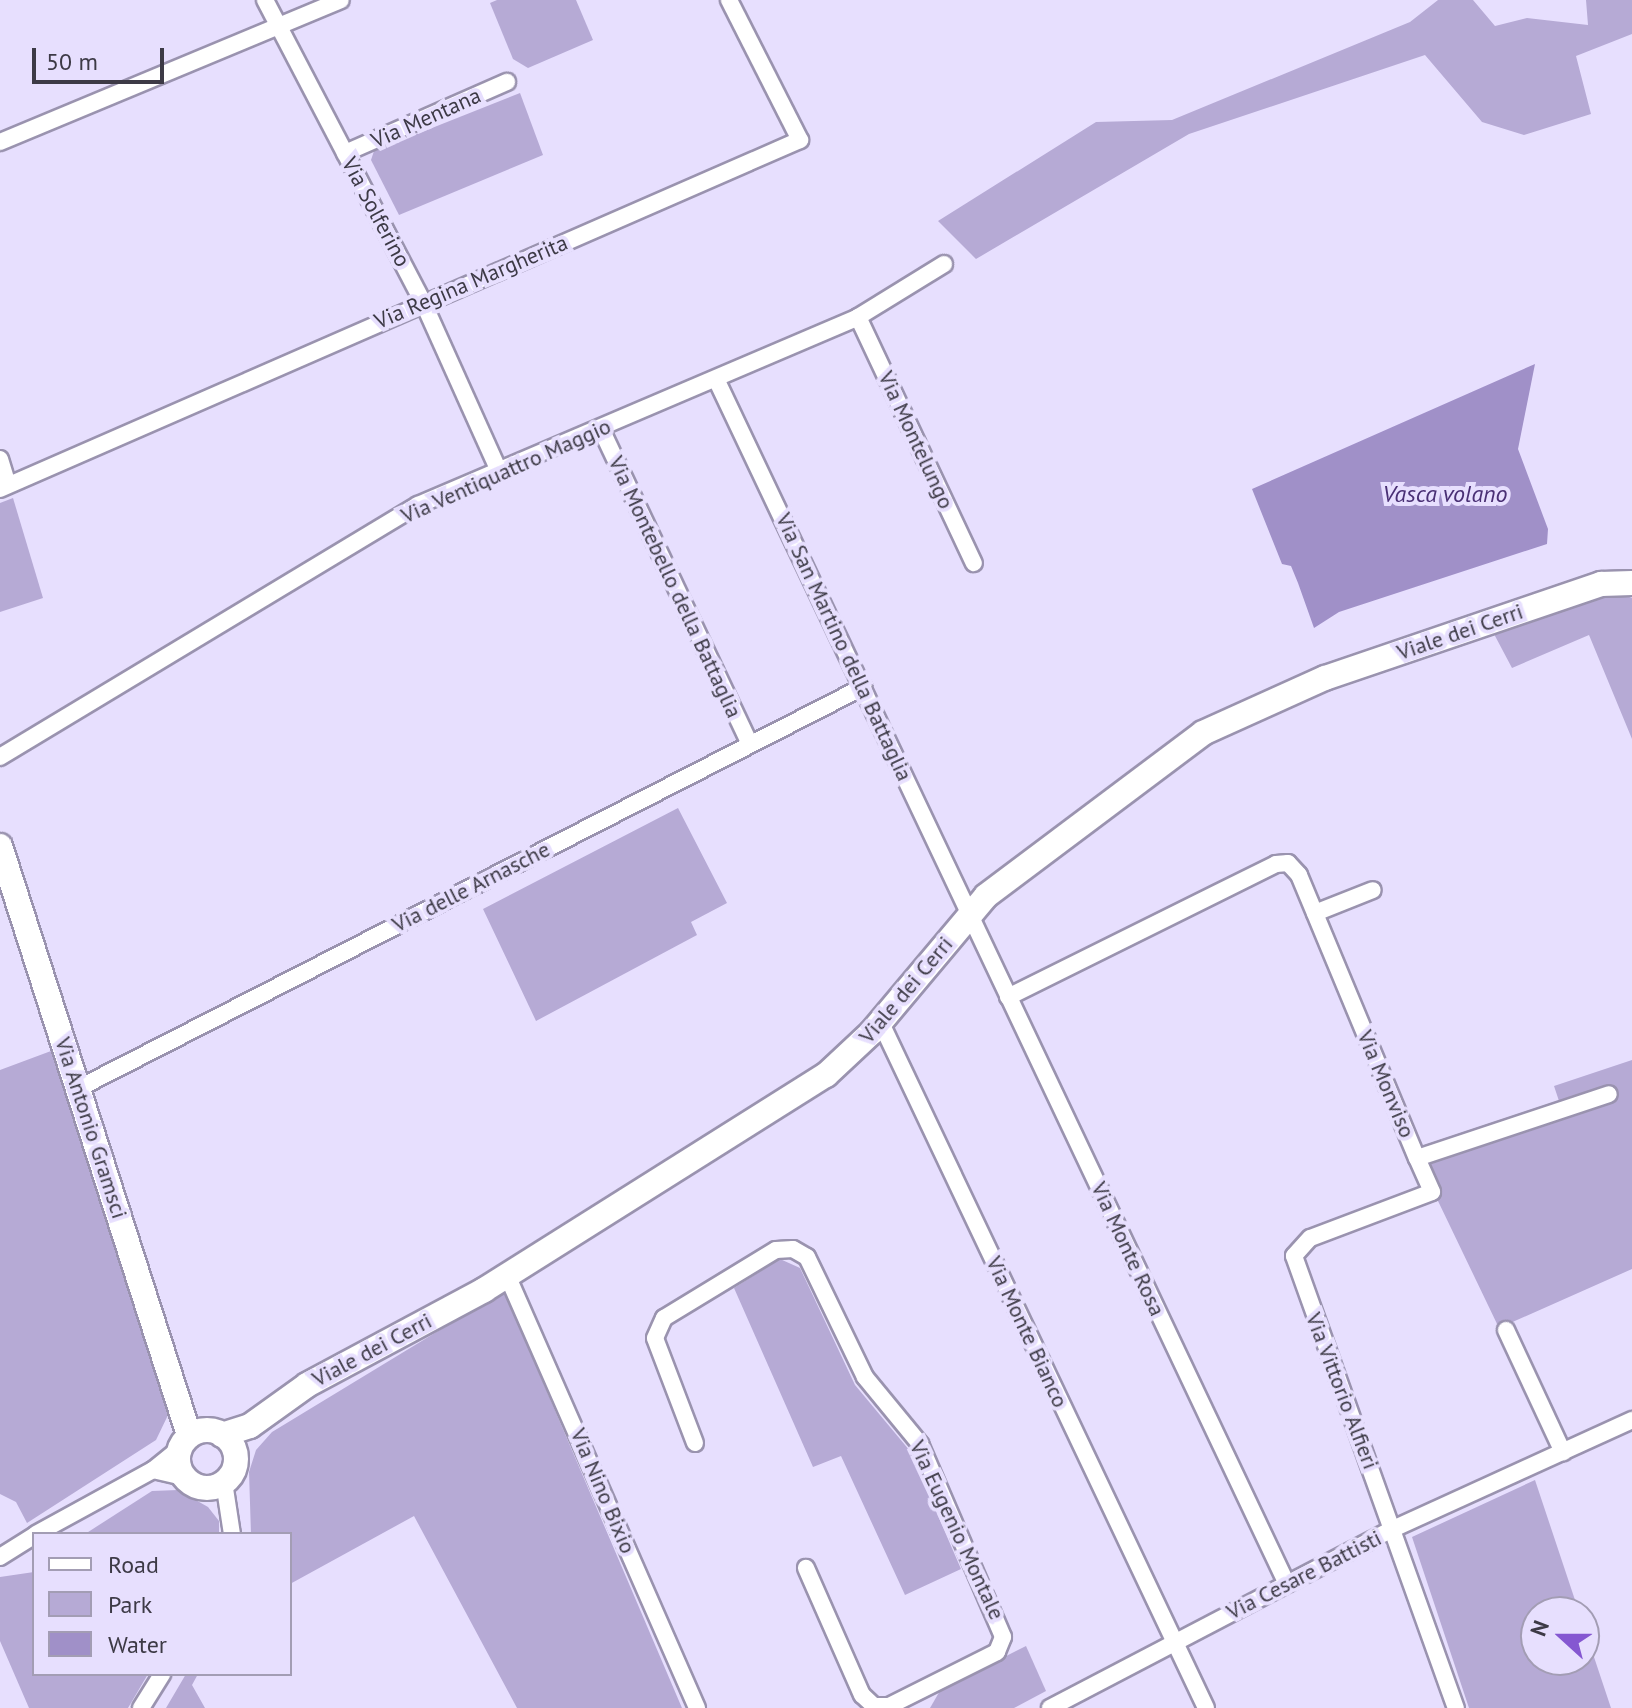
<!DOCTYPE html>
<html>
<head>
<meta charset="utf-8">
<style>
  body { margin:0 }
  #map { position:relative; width:1632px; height:1708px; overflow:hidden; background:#e7dffe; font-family:"PT Sans",sans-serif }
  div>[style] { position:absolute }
  .green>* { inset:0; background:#b6aad5 }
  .water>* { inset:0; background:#a090c8 }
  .roads { filter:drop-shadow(2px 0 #9a93af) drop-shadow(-2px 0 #9a93af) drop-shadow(0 2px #9a93af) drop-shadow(0 -2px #9a93af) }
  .street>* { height:16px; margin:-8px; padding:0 8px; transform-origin:8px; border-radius:8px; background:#fff }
  .secondary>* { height:24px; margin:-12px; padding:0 12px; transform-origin:12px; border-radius:12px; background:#fff }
  .secondary>.ring { margin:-12px; padding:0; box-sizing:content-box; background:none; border:24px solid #fff; border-radius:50% }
  span { translate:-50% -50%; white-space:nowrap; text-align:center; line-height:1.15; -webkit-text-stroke:8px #e7dffe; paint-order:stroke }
  .street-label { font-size:22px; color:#3d3a46 }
  .water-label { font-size:24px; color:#4a3075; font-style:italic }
  .legend { position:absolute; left:32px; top:1532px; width:260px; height:144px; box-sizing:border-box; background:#e7dffe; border:2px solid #a39db4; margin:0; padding:10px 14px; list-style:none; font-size:24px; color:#3d3a46 }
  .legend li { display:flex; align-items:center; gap:16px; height:40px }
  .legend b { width:40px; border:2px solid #a39db4 }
  .north { position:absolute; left:1520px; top:1596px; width:80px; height:80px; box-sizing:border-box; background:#e7dffe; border:2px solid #a39db4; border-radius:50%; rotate:291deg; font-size:22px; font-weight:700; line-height:32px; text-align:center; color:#3d3a46 }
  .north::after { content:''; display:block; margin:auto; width:28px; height:36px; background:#8557d1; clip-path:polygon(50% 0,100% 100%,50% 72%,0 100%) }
  .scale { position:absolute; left:32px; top:48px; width:132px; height:36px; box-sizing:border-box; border:4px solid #3d3a46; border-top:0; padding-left:10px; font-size:24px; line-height:28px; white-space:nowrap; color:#3d3a46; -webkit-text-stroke:6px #e7dffe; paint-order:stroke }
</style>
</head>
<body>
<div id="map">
  <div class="green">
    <i style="clip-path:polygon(497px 0,576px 0,593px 40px,528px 68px,513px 59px,490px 3px)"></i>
    <i style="clip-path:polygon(1438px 0,1473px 0,1495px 26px,1527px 18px,1588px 25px,1586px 0,1632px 0,1632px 34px,1576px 56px,1591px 114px,1524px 135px,1482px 122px,1425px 55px,1189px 134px,976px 259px,938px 221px,1096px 122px,1172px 120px,1410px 22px)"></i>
    <i style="clip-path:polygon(520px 93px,543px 155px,399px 215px,371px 160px,374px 151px)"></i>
    <i style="clip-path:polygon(13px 498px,43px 598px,0 612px,0 503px)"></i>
    <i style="clip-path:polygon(1617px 592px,1632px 598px,1632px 739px,1589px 635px,1512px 668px,1494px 634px,1599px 593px)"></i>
    <i style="clip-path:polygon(678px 808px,727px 903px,691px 922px,697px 935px,536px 1021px,483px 909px)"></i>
    <i style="clip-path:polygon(51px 1051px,169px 1413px,156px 1440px,27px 1523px,16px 1502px,0 1494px,0 1070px)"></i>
    <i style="clip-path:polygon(1632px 1060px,1632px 1269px,1499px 1328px,1414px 1151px,1560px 1104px,1554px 1086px)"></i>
    <i style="clip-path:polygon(780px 1259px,800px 1268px,855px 1385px,910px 1451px,961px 1569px,905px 1595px,841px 1456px,813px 1467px,734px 1288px)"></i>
    <i style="clip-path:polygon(504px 1291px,682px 1708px,517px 1708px,414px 1516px,290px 1584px,290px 1534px,251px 1534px,249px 1472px,256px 1450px,272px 1432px)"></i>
    <i style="clip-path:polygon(1535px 1480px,1579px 1612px,1536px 1612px,1536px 1660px,1584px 1660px,1584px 1627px,1611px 1708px,1469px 1708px,1412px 1537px)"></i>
    <i style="clip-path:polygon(178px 1490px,208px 1507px,219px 1521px,219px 1534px,85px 1534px,152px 1491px)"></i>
    <i style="clip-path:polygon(34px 1572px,34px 1674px,148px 1674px,128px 1708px,29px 1708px,0 1641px,0 1577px)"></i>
    <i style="clip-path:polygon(1026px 1646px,1046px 1691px,1014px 1708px,930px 1708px,941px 1689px)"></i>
    <i style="clip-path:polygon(186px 1674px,198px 1674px,192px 1685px,205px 1708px,166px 1708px)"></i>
  </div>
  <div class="water">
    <i style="clip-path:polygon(1535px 364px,1518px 449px,1548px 529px,1547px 544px,1339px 612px,1314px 628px,1298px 583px,1291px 566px,1282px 564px,1252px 489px)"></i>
  </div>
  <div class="roads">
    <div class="street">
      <i style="left:265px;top:0;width:341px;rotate:62.4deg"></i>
      <i style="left:423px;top:302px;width:185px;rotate:65.8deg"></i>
      <i style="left:0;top:142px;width:369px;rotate:-22.6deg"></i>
      <i style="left:345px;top:153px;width:177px;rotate:-23.7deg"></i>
      <i style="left:858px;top:317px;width:272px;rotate:64.8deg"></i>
      <i style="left:717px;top:381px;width:1331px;rotate:64.65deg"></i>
      <i style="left:601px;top:429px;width:348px;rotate:64.7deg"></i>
      <i style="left:0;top:459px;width:27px;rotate:73deg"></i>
      <i style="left:0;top:489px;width:873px;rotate:-23.57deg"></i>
      <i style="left:800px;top:140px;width:157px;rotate:-116.9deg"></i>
      <i style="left:0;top:757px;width:488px;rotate:-31.1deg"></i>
      <i style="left:418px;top:505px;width:478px;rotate:-23.1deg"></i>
      <i style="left:858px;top:317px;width:101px;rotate:-31.6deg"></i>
      <i style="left:1315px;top:913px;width:62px;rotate:-21.6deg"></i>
      <i style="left:1008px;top:997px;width:299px;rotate:-26.4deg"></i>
      <i style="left:1276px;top:864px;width:12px;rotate:-5deg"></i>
      <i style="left:1288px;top:863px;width:16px;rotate:47deg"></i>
      <i style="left:1299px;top:875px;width:307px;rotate:67.4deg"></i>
      <i style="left:1417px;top:1158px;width:202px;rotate:-18.4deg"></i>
      <i style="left:880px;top:1021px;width:760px;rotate:64.61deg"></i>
      <i style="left:79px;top:1088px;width:881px;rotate:-27.09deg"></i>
      <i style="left:1417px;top:1158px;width:37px;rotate:66deg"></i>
      <i style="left:1432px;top:1192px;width:130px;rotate:159.3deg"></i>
      <i style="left:1310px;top:1238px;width:24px;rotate:132deg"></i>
      <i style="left:1294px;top:1256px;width:480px;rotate:70.3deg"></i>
      <i style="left:507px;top:1275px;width:473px;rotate:66.3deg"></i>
      <i style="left:1506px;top:1330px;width:135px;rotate:65deg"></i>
      <i style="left:695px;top:1443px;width:112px;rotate:-110.9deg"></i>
      <i style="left:655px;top:1338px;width:22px;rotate:-66deg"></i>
      <i style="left:664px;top:1318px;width:131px;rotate:-31.3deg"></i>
      <i style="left:776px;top:1250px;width:17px;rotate:-3deg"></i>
      <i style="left:793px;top:1249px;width:16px;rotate:30deg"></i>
      <i style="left:807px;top:1257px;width:133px;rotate:64.2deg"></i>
      <i style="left:865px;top:1377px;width:87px;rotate:50.6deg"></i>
      <i style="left:920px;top:1444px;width:210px;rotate:66.7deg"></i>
      <i style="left:1003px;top:1637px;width:16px;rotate:112deg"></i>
      <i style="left:997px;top:1652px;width:121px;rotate:153.4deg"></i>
      <i style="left:889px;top:1706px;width:15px;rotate:180deg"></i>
      <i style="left:874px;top:1706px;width:16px;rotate:-137deg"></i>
      <i style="left:862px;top:1695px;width:139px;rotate:-113.8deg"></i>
      <i style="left:153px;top:1470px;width:31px;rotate:13deg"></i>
      <i style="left:224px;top:1482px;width:53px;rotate:81.3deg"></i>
      <i style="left:36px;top:1534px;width:133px;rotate:-28.7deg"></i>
      <i style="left:153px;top:1470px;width:35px;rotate:-39deg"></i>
      <i style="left:0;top:1557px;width:40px;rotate:-32deg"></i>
      <i style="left:141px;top:1708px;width:40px;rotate:-58deg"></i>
      <i style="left:1050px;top:1708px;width:387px;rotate:-27.6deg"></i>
      <i style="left:1393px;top:1529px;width:263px;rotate:-24.5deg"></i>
    </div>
    <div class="secondary">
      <i style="left:0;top:846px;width:619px;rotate:72.21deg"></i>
      <i class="ring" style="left:178px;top:1430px;width:34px;height:34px"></i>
      <i style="left:222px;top:1435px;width:29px;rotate:-18deg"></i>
      <i style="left:250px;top:1426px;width:70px;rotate:-35.7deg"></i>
      <i style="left:307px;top:1385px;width:201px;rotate:-28.2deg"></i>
      <i style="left:484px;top:1290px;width:404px;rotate:-32.2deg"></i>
      <i style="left:826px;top:1075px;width:63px;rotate:-43.1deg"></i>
      <i style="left:872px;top:1032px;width:177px;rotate:-50deg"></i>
      <i style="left:986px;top:896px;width:271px;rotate:-36.9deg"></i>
      <i style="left:1203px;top:733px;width:134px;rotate:-24.3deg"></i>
      <i style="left:1325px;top:678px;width:292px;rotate:-18.8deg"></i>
      <i style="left:1601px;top:584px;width:31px;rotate:-2deg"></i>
    </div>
  </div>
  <div class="street-label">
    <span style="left:426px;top:118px;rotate:-24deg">Via Mentana</span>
    <span style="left:376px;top:212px;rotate:62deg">Via Solferino</span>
    <span style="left:471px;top:282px;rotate:-23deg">Via Regina Margherita</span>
    <span style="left:916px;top:440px;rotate:65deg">Via Montelungo</span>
    <span style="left:506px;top:471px;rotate:-24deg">Via Ventiquattro Maggio</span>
    <span style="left:675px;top:587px;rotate:65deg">Via Montebello della Battaglia</span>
    <span style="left:1460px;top:632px;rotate:-19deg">Viale dei Cerri</span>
    <span style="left:844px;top:647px;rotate:65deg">Via San Martino della Battaglia</span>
    <span style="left:471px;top:887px;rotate:-27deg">Via delle Arnasche</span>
    <span style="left:906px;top:990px;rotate:-50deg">Viale dei Cerri</span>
    <span style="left:1386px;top:1084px;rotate:67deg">Via Monviso</span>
    <span style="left:91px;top:1128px;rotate:72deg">Via Antonio Gramsci</span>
    <span style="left:1128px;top:1249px;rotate:65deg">Via Monte Rosa</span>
    <span style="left:1027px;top:1332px;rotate:65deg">Via Monte Bianco</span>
    <span style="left:372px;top:1350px;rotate:-28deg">Viale dei Cerri</span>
    <span style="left:1342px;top:1391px;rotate:69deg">Via Vittorio Alfieri</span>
    <span style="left:603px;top:1491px;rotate:67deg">Via Nino Bixio</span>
    <span style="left:957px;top:1530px;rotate:65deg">Via Eugenio Montale</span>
    <span style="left:1304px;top:1575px;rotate:-27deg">Via Cesare Battisti</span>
  </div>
  <div class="water-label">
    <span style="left:1445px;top:494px">Vasca volano</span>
  </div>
  <ul class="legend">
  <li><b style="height:10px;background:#fff"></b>Road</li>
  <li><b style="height:22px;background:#b6aad5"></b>Park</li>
  <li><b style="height:22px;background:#a090c8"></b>Water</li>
  </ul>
  <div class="north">N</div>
  <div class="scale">50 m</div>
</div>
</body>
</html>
